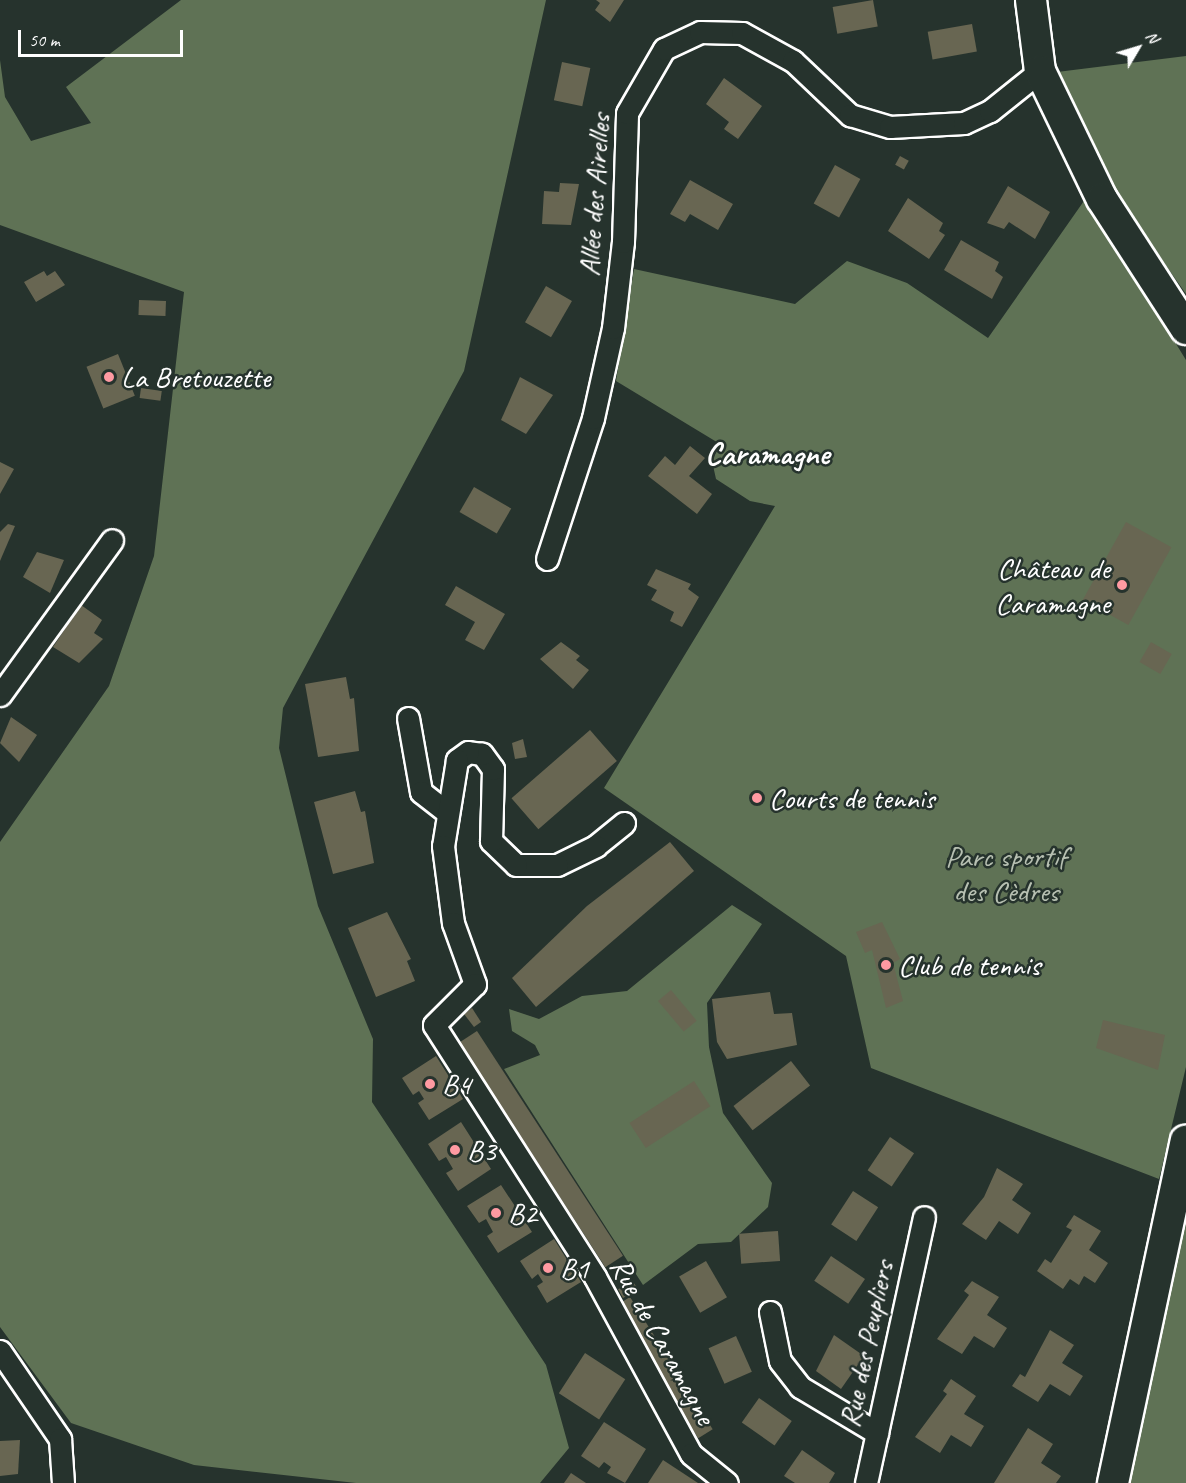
<!DOCTYPE html>
<html>
<head>
<meta charset="utf-8">
<style>
  body { margin:0 }
  #map { position:relative; width:1186px; height:1483px; overflow:hidden; background:#26332d; font-family:Caveat,sans-serif }
  div>[style] { position:absolute }
  .green>* { inset:0; background:#5f7255 }
  .building>* { inset:0; background:#686652; transform-origin:0 0 }
  .roads { filter:drop-shadow(2px 0 #fff) drop-shadow(-2px 0 #fff) drop-shadow(0 2px #fff) drop-shadow(0 -2px #fff) }
  .street>* { height:21px; margin:-10.5px; padding:0 10.5px; transform-origin:10.5px; border-radius:10.5px; background:#26332d }
  .secondary>* { height:30px; margin:-15px; padding:0 15px; transform-origin:15px; border-radius:15px; background:#26332d }
  .dots>* { width:16px; height:16px; translate:-50% -50%; box-sizing:border-box; border:3px solid #26332d; border-radius:50% }
  span { translate:-50% -50%; white-space:nowrap; text-align:center; line-height:1.15; -webkit-text-stroke:5px #26332d; paint-order:stroke }
  .street-label { font-size:30px; color:#fff }
  .poi-label { font-size:30px; color:#fff }
  .left { translate:0 -50%; text-align:left }
  .right { translate:-100% -50%; text-align:right }
  .park-label { font-size:30px; color:#b7c0b2 }
  .neighbourhood-label { font-size:32px; color:#fff; font-weight:700 }
  .north { position:absolute; left:1108px; top:18px; width:60px; height:60px; -webkit-text-stroke:4px #26332d; paint-order:stroke; rotate:52deg; font-size:16px; font-weight:700; line-height:24px; text-align:center; color:#fff }
  .north::after { content:''; display:block; margin:auto; width:21px; height:27px; background:#fff; clip-path:polygon(50% 0,100% 100%,50% 72%,0 100%) }
  .scale { position:absolute; left:18px; top:30px; width:165px; height:27px; box-sizing:border-box; border:3px solid #fff; border-top:0; padding-left:8px; font-size:18px; line-height:21px; white-space:nowrap; color:#fff; -webkit-text-stroke:4px #26332d; paint-order:stroke }
</style>
</head>
<body>
<div id="map">
  <div class="green">
    <i style="clip-path:polygon(181px 0,546px 0,464px 371px,283px 708px,279px 748px,318px 906px,373px 1039px,372px 1102px,546px 1365px,569px 1448px,540px 1483px,356px 1483px,194px 1465px,71px 1423px,0 1327px,0 842px,109px 686px,154px 556px,184px 292px,0 225px,0 60px,5px 97px,31px 141px,91px 123px,66px 87px)"></i>
    <i style="clip-path:polygon(1186px 56px,1186px 294px,1127px 210px,1057px 72px)"></i>
    <i style="clip-path:polygon(1086px 198px,1186px 360px,1186px 1067px,1159px 1179px,871px 1068px,846px 956px,604px 788px,775px 506px,750px 501px,716px 479px,712px 461px,720px 444px,616px 381px,634px 269px,795px 304px,847px 261px,907px 283px,988px 338px)"></i>
    <i style="clip-path:polygon(732px 905px,762px 924px,707px 1003px,709px 1047px,723px 1113px,772px 1183px,768px 1207px,731px 1242px,698px 1244px,643px 1285px,504px 1069px,540px 1055px,535px 1045px,512px 1031px,509px 1009px,539px 1019px,582px 996px,627px 991px)"></i>
    <i style="clip-path:polygon(1186px 1164px,1186px 1483px,1123px 1483px)"></i>
  </div>
  <div class="building">
    <i style="clip-path:polygon(596px 0,624px 0,610px 22px,595px 10px,600px 3px)"></i>
    <i style="left:873px;top:0;width:27px;height:41px;rotate:80deg"></i>
    <i style="left:972px;top:24px;width:28px;height:45px;rotate:80deg"></i>
    <i style="left:562px;top:62px;width:29px;height:39px;rotate:12deg"></i>
    <i style="clip-path:polygon(724px 78px,762px 106px,738px 139px,724px 129px,729px 122px,706px 104px)"></i>
    <i style="left:900px;top:156px;width:10px;height:10px;rotate:29deg"></i>
    <i style="left:835px;top:165px;width:29px;height:44px;rotate:29deg"></i>
    <i style="clip-path:polygon(690px 180px,733px 204px,718px 230px,690px 214px,685px 222px,670px 214px)"></i>
    <i style="clip-path:polygon(560px 183px,579px 184px,571px 225px,542px 224px,544px 191px,559px 192px)"></i>
    <i style="clip-path:polygon(1008px 186px,1050px 212px,1035px 239px,1009px 222px,1004px 229px,987px 223px)"></i>
    <i style="clip-path:polygon(908px 198px,943px 223px,939px 231px,945px 235px,929px 259px,888px 231px)"></i>
    <i style="clip-path:polygon(961px 240px,999px 262px,995px 271px,1003px 277px,992px 299px,944px 270px)"></i>
    <i style="clip-path:polygon(44px 271px,47px 276px,55px 271px,65px 285px,36px 302px,24px 282px)"></i>
    <i style="left:546px;top:286px;width:30px;height:42px;rotate:30deg"></i>
    <i style="left:139px;top:300px;width:27px;height:15px;rotate:2deg"></i>
    <i style="left:118px;top:354px;width:45px;height:34px;rotate:68deg"></i>
    <i style="clip-path:polygon(520px 377px,553px 395px,526px 434px,501px 420px)"></i>
    <i style="left:141px;top:388px;width:21px;height:10px;rotate:8deg"></i>
    <i style="clip-path:polygon(690px 446px,705px 458px,689px 476px,712px 494px,697px 514px,648px 476px,665px 456px,675px 465px)"></i>
    <i style="clip-path:polygon(0 462px,14px 469px,0 494px)"></i>
    <i style="left:474px;top:487px;width:43px;height:29px;rotate:30deg"></i>
    <i style="left:1126px;top:522px;width:52px;height:89px;rotate:29deg"></i>
    <i style="clip-path:polygon(8px 524px,15px 526px,0 561px,0 532px)"></i>
    <i style="clip-path:polygon(37px 552px,64px 560px,50px 593px,23px 577px)"></i>
    <i style="clip-path:polygon(656px 569px,691px 584px,688px 589px,699px 597px,682px 627px,670px 621px,674px 612px,651px 600px,657px 590px,647px 585px)"></i>
    <i style="clip-path:polygon(456px 586px,505px 614px,484px 650px,465px 640px,475px 622px,445px 605px)"></i>
    <i style="clip-path:polygon(81px 605px,102px 620px,94px 633px,103px 639px,79px 663px,53px 647px)"></i>
    <i style="clip-path:polygon(561px 642px,580px 656px,576px 660px,589px 670px,573px 689px,540px 659px)"></i>
    <i style="left:1151px;top:642px;width:24px;height:23px;rotate:30deg"></i>
    <i style="clip-path:polygon(346px 677px,350px 699px,354px 698px,359px 751px,318px 757px,305px 684px)"></i>
    <i style="clip-path:polygon(11px 717px,37px 735px,19px 762px,0 743px)"></i>
    <i style="left:590px;top:730px;width:41px;height:104px;rotate:49deg"></i>
    <i style="clip-path:polygon(523px 739px,527px 757px,515px 759px,512px 743px)"></i>
    <i style="clip-path:polygon(355px 791px,361px 812px,365px 811px,374px 863px,333px 874px,314px 802px)"></i>
    <i style="clip-path:polygon(670px 842px,694px 871px,536px 1007px,512px 978px,587px 906px)"></i>
    <i style="clip-path:polygon(387px 912px,411px 959px,407px 961px,415px 981px,376px 997px,348px 928px)"></i>
    <i style="clip-path:polygon(882px 922px,900px 959px,893px 963px,903px 1001px,886px 1008px,872px 950px,865px 953px,856px 932px)"></i>
    <i style="left:671px;top:990px;width:40px;height:17px;rotate:50deg"></i>
    <i style="clip-path:polygon(770px 992px,774px 1014px,792px 1013px,797px 1045px,727px 1059px,717px 1042px,712px 999px)"></i>
    <i style="clip-path:polygon(472px 1008px,481px 1022px,474px 1027px,464px 1014px)"></i>
    <i style="clip-path:polygon(1103px 1020px,1165px 1035px,1158px 1070px,1096px 1048px)"></i>
    <i style="left:477px;top:1031px;width:268px;height:21px;rotate:57deg"></i>
    <i style="clip-path:polygon(436px 1056px,463px 1099px,429px 1120px,418px 1103px,424px 1099px,419px 1091px,413px 1095px,402px 1078px)"></i>
    <i style="left:791px;top:1061px;width:31px;height:73px;rotate:52deg"></i>
    <i style="left:694px;top:1081px;width:30px;height:77px;rotate:57deg"></i>
    <i style="clip-path:polygon(461px 1122px,491px 1169px,458px 1191px,446px 1173px,453px 1169px,446px 1157px,439px 1161px,428px 1144px)"></i>
    <i style="left:890px;top:1137px;width:29px;height:40px;rotate:34deg"></i>
    <i style="clip-path:polygon(997px 1168px,1023px 1184px,1012px 1200px,1031px 1213px,1018px 1234px,999px 1221px,986px 1240px,962px 1224px,984px 1197px)"></i>
    <i style="clip-path:polygon(501px 1185px,532px 1232px,498px 1253px,487px 1236px,493px 1232px,486px 1219px,479px 1223px,467px 1206px)"></i>
    <i style="left:853px;top:1191px;width:30px;height:40px;rotate:33deg"></i>
    <i style="clip-path:polygon(1074px 1215px,1101px 1231px,1089px 1250px,1108px 1263px,1095px 1283px,1084px 1276px,1079px 1285px,1070px 1279px,1063px 1289px,1037px 1271px,1045px 1259px,1051px 1263px,1072px 1230px,1066px 1227px)"></i>
    <i style="left:778px;top:1231px;width:30px;height:39px;rotate:86deg"></i>
    <i style="clip-path:polygon(554px 1239px,581px 1282px,547px 1303px,537px 1286px,543px 1282px,538px 1274px,532px 1279px,520px 1261px)"></i>
    <i style="left:831px;top:1256px;width:41px;height:30px;rotate:34deg"></i>
    <i style="left:706px;top:1261px;width:42px;height:31px;rotate:60deg"></i>
    <i style="left:633px;top:1281px;width:10px;height:17px;rotate:61deg"></i>
    <i style="clip-path:polygon(972px 1281px,999px 1297px,987px 1315px,1007px 1328px,994px 1348px,974px 1336px,962px 1354px,937px 1339px,969px 1295px,964px 1291px)"></i>
    <i style="left:630px;top:1297px;width:156px;height:17px;rotate:58deg"></i>
    <i style="clip-path:polygon(1050px 1330px,1074px 1345px,1062px 1363px,1083px 1376px,1070px 1396px,1050px 1384px,1038px 1402px,1012px 1386px,1020px 1374px,1025px 1377px)"></i>
    <i style="clip-path:polygon(834px 1335px,864px 1356px,841px 1389px,816px 1371px)"></i>
    <i style="left:736px;top:1336px;width:39px;height:30px;rotate:66deg"></i>
    <i style="left:585px;top:1353px;width:48px;height:48px;rotate:33deg"></i>
    <i style="clip-path:polygon(951px 1379px,976px 1396px,964px 1414px,984px 1426px,971px 1447px,951px 1435px,940px 1453px,915px 1437px,947px 1394px,943px 1391px)"></i>
    <i style="left:759px;top:1398px;width:40px;height:30px;rotate:35deg"></i>
    <i style="clip-path:polygon(604px 1422px,646px 1449px,625px 1483px,607px 1473px,611px 1467px,604px 1462px,599px 1468px,581px 1456px)"></i>
    <i style="clip-path:polygon(1028px 1428px,1053px 1444px,1041px 1463px,1061px 1476px,1056px 1483px,994px 1483px)"></i>
    <i style="clip-path:polygon(20px 1440px,18px 1474px,0 1476px,0 1441px)"></i>
    <i style="clip-path:polygon(802px 1450px,835px 1473px,829px 1483px,795px 1483px,784px 1476px)"></i>
    <i style="clip-path:polygon(663px 1460px,698px 1483px,648px 1483px)"></i>
    <i style="clip-path:polygon(571px 1473px,586px 1483px,564px 1483px)"></i>
  </div>
  <div class="roads">
    <div class="street">
      <i style="left:547px;top:559px;width:148px;rotate:-71.9deg"></i>
      <i style="left:593px;top:418px;width:92px;rotate:-77.5deg"></i>
      <i style="left:613px;top:328px;width:87px;rotate:-83.4deg"></i>
      <i style="left:623px;top:242px;width:129px;rotate:-88.2deg"></i>
      <i style="left:627px;top:113px;width:74px;rotate:-60deg"></i>
      <i style="left:664px;top:49px;width:40px;rotate:-25deg"></i>
      <i style="left:700px;top:32px;width:42px;rotate:1.4deg"></i>
      <i style="left:742px;top:33px;width:58px;rotate:28.8deg"></i>
      <i style="left:793px;top:61px;width:79px;rotate:43.5deg"></i>
      <i style="left:850px;top:115px;width:42px;rotate:16.7deg"></i>
      <i style="left:890px;top:127px;width:74px;rotate:-3.1deg"></i>
      <i style="left:964px;top:123px;width:29px;rotate:-25deg"></i>
      <i style="left:990px;top:111px;width:64px;rotate:-38.7deg"></i>
      <i style="left:0;top:695px;width:191px;rotate:-54.1deg"></i>
      <i style="left:408px;top:718px;width:75px;rotate:80deg"></i>
      <i style="left:421px;top:792px;width:33px;rotate:38deg"></i>
      <i style="left:624px;top:823px;width:36px;rotate:141deg"></i>
      <i style="left:596px;top:846px;width:43px;rotate:154deg"></i>
      <i style="left:557px;top:865px;width:41px;rotate:180deg"></i>
      <i style="left:516px;top:865px;width:35px;rotate:-136deg"></i>
      <i style="left:491px;top:841px;width:72px;rotate:-88.4deg"></i>
      <i style="left:493px;top:769px;width:19px;rotate:-126deg"></i>
      <i style="left:482px;top:754px;width:14px;rotate:-172deg"></i>
      <i style="left:468px;top:752px;width:14px;rotate:144deg"></i>
      <i style="left:457px;top:760px;width:87px;rotate:99.2deg"></i>
      <i style="left:443px;top:846px;width:78px;rotate:82.6deg"></i>
      <i style="left:453px;top:923px;width:65px;rotate:70.2deg"></i>
      <i style="left:475px;top:984px;width:58px;rotate:135deg"></i>
      <i style="left:434px;top:1025px;width:299px;rotate:57.4deg"></i>
      <i style="left:595px;top:1277px;width:201px;rotate:61.5deg"></i>
      <i style="left:691px;top:1454px;width:46px;rotate:38.9deg"></i>
      <i style="left:770px;top:1312px;width:50px;rotate:78.5deg"></i>
      <i style="left:780px;top:1361px;width:33px;rotate:52deg"></i>
      <i style="left:800px;top:1387px;width:90px;rotate:30.9deg"></i>
      <i style="left:0;top:1351px;width:107px;rotate:55.7deg"></i>
      <i style="left:60px;top:1439px;width:44px;rotate:86.1deg"></i>
      <i style="left:866px;top:1483px;width:272px;rotate:-77.7deg"></i>
    </div>
    <div class="secondary">
      <i style="left:1031px;top:0;width:72px;rotate:82.8deg"></i>
      <i style="left:1040px;top:71px;width:142px;rotate:64.2deg"></i>
      <i style="left:1102px;top:199px;width:155px;rotate:57.1deg"></i>
      <i style="left:1113px;top:1483px;width:350px;rotate:-78deg"></i>
    </div>
  </div>
  <div class="dots">
    <i style="left:109px;top:377px;background:#ff9aa2"></i>
    <i style="left:1122px;top:585px;background:#ff9aa2"></i>
    <i style="left:757px;top:798px;background:#ff9aa2"></i>
    <i style="left:886px;top:965px;background:#ff9aa2"></i>
    <i style="left:430px;top:1084px;background:#ff9aa2"></i>
    <i style="left:455px;top:1150px;background:#ff9aa2"></i>
    <i style="left:496px;top:1213px;background:#ff9aa2"></i>
    <i style="left:548px;top:1268px;background:#ff9aa2"></i>
  </div>
  <div class="street-label">
    <span style="left:594px;top:195px;rotate:-86deg">Allée des Airelles</span>
    <span style="left:663px;top:1341px;rotate:61deg">Rue de Caramagne</span>
    <span style="left:866px;top:1344px;rotate:-78deg">Rue des Peupliers</span>
  </div>
  <div class="poi-label">
    <span class="left" style="left:121px;top:377px">La Bretouzette</span>
    <span class="right" style="left:1110px;top:585px">Château de<br>Caramagne</span>
    <span class="left" style="left:769px;top:798px">Courts de tennis</span>
    <span class="left" style="left:898px;top:965px">Club de tennis</span>
    <span class="left" style="left:442px;top:1084px">B4</span>
    <span class="left" style="left:467px;top:1150px">B3</span>
    <span class="left" style="left:508px;top:1213px">B2</span>
    <span class="left" style="left:560px;top:1268px">B1</span>
  </div>
  <div class="park-label">
    <span style="left:1006px;top:873px">Parc sportif<br>des Cèdres</span>
  </div>
  <div class="neighbourhood-label">
    <span style="left:767px;top:454px">Caramagne</span>
  </div>
  <div class="north">N</div>
  <div class="scale">50 m</div>
</div>
</body>
</html>
